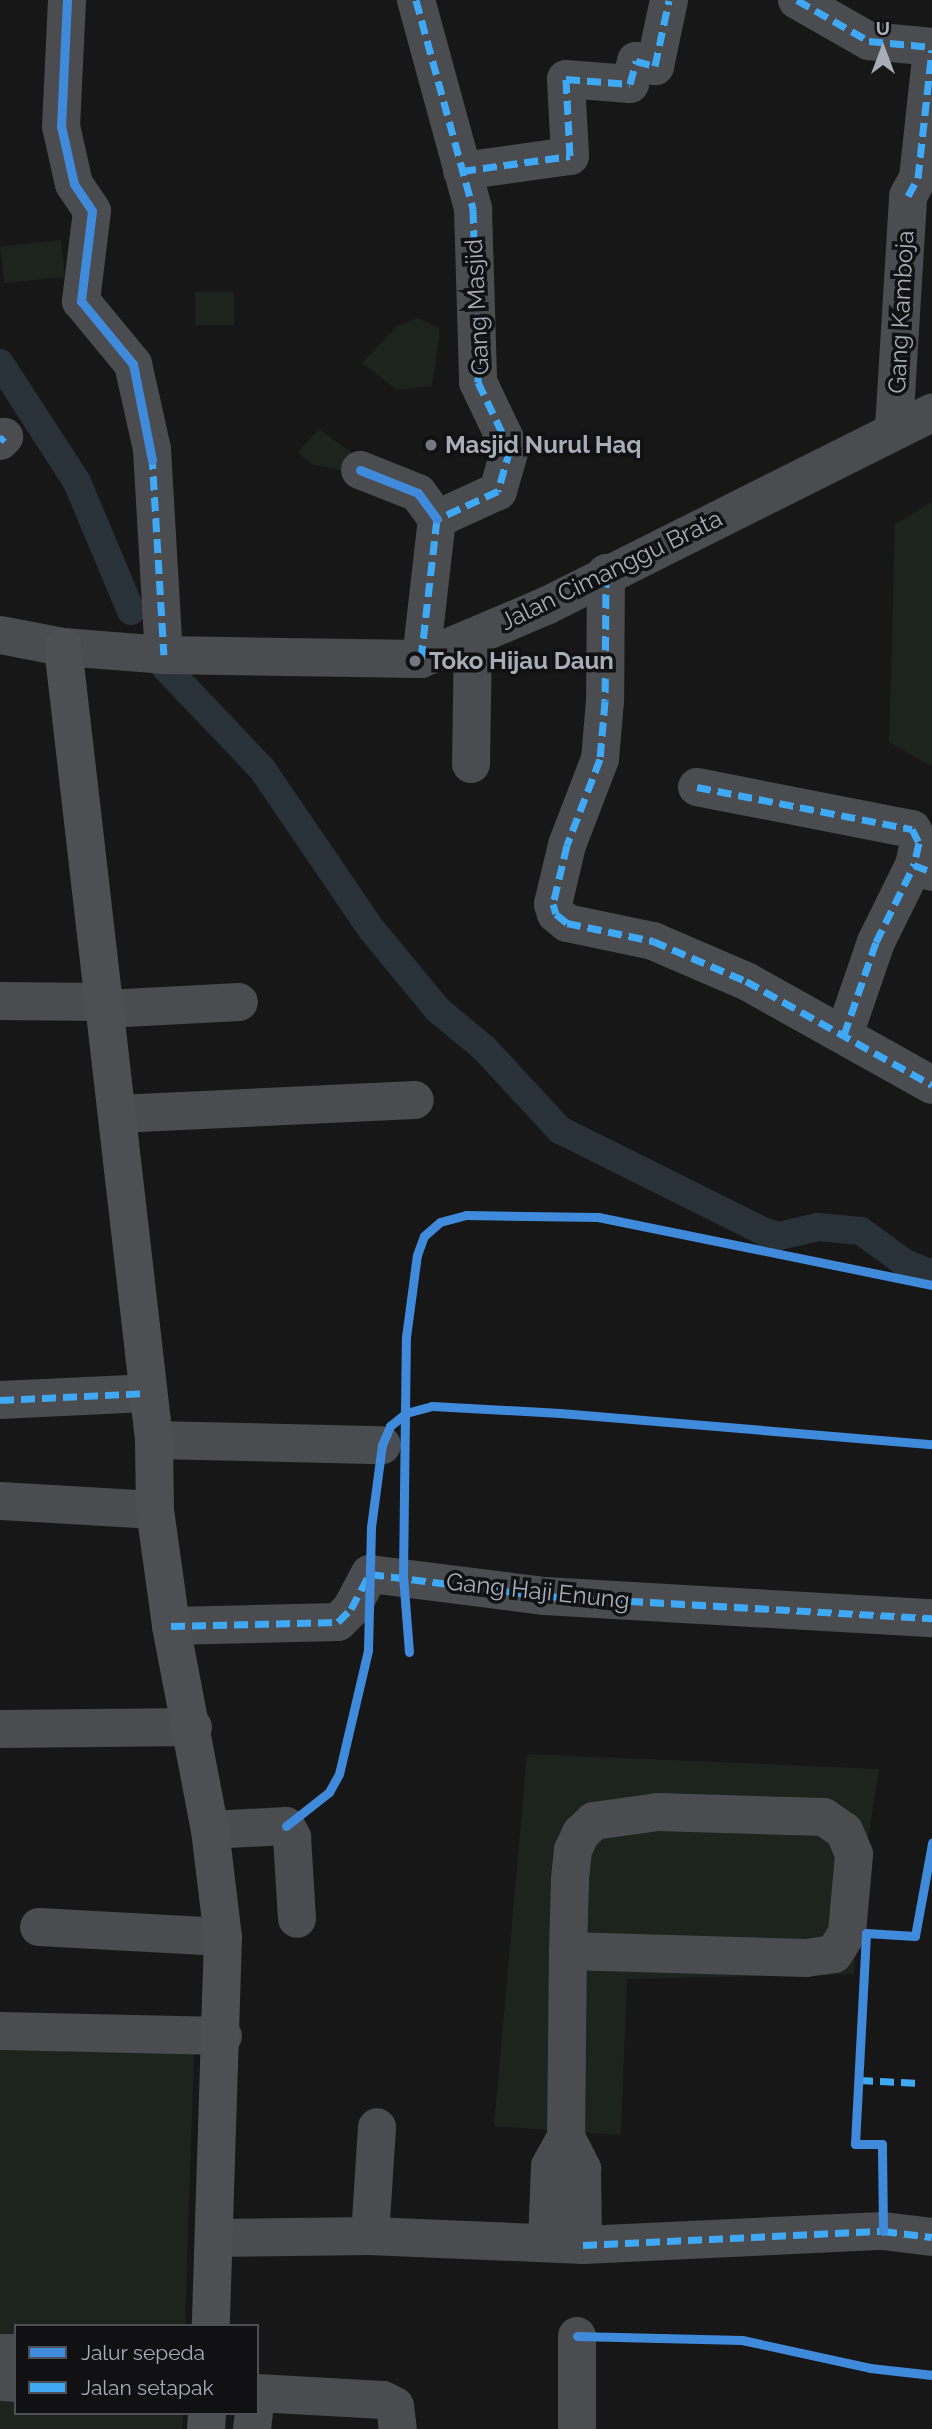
<!DOCTYPE html>
<html>
<head>
<meta charset="utf-8">
<style>
  body { margin:0 }
  #map { position:relative; width:932px; height:2429px; overflow:hidden; background:#171717; font-family:Raleway,sans-serif }
  div>[style] { position:absolute }
  .green>* { inset:0; background:#1d241e; transform-origin:0 0 }
  .canal>* { height:28px; margin:-14px; padding:0 14px; transform-origin:14px; border-radius:14px; background:#2a3239 }
  .minor>* { height:38px; margin:-19px; padding:0 19px; transform-origin:19px; border-radius:19px; background:#4b4c50 }
  .major>* { height:38px; margin:-19px; padding:0 19px; transform-origin:19px; border-radius:19px; background:#4d4f52 }
  .quiet>* { height:7px; margin-top:-3.5px; transform-origin:0; background:repeating-linear-gradient(90deg,#3fa9f5 0 14px,transparent 0 21px) }
  .cycleway>* { height:9px; margin:-4.5px; padding:0 4.5px; transform-origin:4.5px; border-radius:4.5px; background:#408adc }
  .dots>* { width:19px; height:19px; translate:-50% -50%; box-sizing:border-box; border:4px solid #111113; border-radius:50% }
  span { translate:-50% -50%; white-space:nowrap; text-align:center; line-height:1.15; -webkit-text-stroke:7px #111113; paint-order:stroke }
  .street-label { font-size:24px; color:#a8adb8 }
  .poi-label { font-size:24px; color:#a8adb8; font-weight:700 }
  .left { translate:0 -50%; text-align:left }
  .legend { position:absolute; left:14px; top:2324px; width:245px; height:91px; box-sizing:border-box; background:#111113; border:2px solid #4d4f55; margin:0; padding:9px 12px; list-style:none; font-size:21px; color:#a8adb8 }
  .legend li { display:flex; align-items:center; gap:14px; height:35px }
  .legend b { width:35px; border:2px solid #4d4f55 }
  .north { position:absolute; left:848px; top:14px; width:70px; height:70px; -webkit-text-stroke:5px #111113; paint-order:stroke; rotate:0deg; font-size:19px; font-weight:700; line-height:28px; text-align:center; color:#a8adb8 }
  .north::after { content:''; display:block; margin:auto; width:24px; height:32px; background:#a8adb8; clip-path:polygon(50% 0,100% 100%,50% 72%,0 100%) }
</style>
</head>
<body>
<div id="map">
  <div class="green">
    <i style="left:61px;top:240px;width:37px;height:61px;rotate:84deg"></i>
    <i style="left:195px;top:292px;width:39px;height:33px"></i>
    <i style="clip-path:polygon(418px 318px,440px 329px,432px 386px,397px 390px,362px 363px,397px 326px)"></i>
    <i style="clip-path:polygon(319px 429px,359px 458px,344px 471px,311px 464px,298px 452px)"></i>
    <i style="clip-path:polygon(932px 502px,932px 767px,889px 742px,895px 524px)"></i>
    <i style="clip-path:polygon(527px 1754px,879px 1769px,864px 1865px,854px 1974px,627px 1979px,621px 2135px,494px 2126px)"></i>
    <i style="clip-path:polygon(0 2050px,194px 2053px,185px 2326px,16px 2326px,16px 2413px,183px 2413px,182px 2429px,0 2429px)"></i>
  </div>
  <div class="canal">
    <i style="left:0;top:363px;width:142px;rotate:57.1deg"></i>
    <i style="left:77px;top:482px;width:140px;rotate:67.3deg"></i>
    <i style="left:165px;top:667px;width:141px;rotate:46.4deg"></i>
    <i style="left:262px;top:769px;width:195px;rotate:55.7deg"></i>
    <i style="left:372px;top:930px;width:104px;rotate:50.5deg"></i>
    <i style="left:438px;top:1010px;width:60px;rotate:39.6deg"></i>
    <i style="left:484px;top:1048px;width:112px;rotate:47.2deg"></i>
    <i style="left:560px;top:1130px;width:229px;rotate:26.5deg"></i>
    <i style="left:765px;top:1232px;width:15px;rotate:16deg"></i>
    <i style="left:779px;top:1236px;width:40px;rotate:-13deg"></i>
    <i style="left:818px;top:1227px;width:43px;rotate:5.3deg"></i>
    <i style="left:861px;top:1231px;width:54px;rotate:36deg"></i>
    <i style="left:905px;top:1263px;width:29px;rotate:22deg"></i>
  </div>
  <div class="minor">
    <i style="left:67px;top:0;width:126px;rotate:92.7deg"></i>
    <i style="left:61px;top:126px;width:59px;rotate:77.4deg"></i>
    <i style="left:74px;top:184px;width:32px;rotate:56deg"></i>
    <i style="left:92px;top:211px;width:91px;rotate:97deg"></i>
    <i style="left:81px;top:301px;width:82px;rotate:50.5deg"></i>
    <i style="left:133px;top:364px;width:87px;rotate:77.4deg"></i>
    <i style="left:152px;top:449px;width:206px;rotate:86.7deg"></i>
    <i style="left:416px;top:0;width:217px;rotate:74.7deg"></i>
    <i style="left:473px;top:209px;width:173px;rotate:88.3deg"></i>
    <i style="left:478px;top:382px;width:74px;rotate:64.5deg"></i>
    <i style="left:510px;top:449px;width:44px;rotate:105.9deg"></i>
    <i style="left:498px;top:491px;width:67px;rotate:155.3deg"></i>
    <i style="left:797px;top:0;width:83px;rotate:29.7deg"></i>
    <i style="left:869px;top:41px;width:63px;rotate:5.4deg"></i>
    <i style="left:462px;top:171px;width:109px;rotate:-7.9deg"></i>
    <i style="left:570px;top:156px;width:77px;rotate:-93deg"></i>
    <i style="left:566px;top:79px;width:64px;rotate:4.5deg"></i>
    <i style="left:630px;top:84px;width:24px;rotate:-75deg"></i>
    <i style="left:636px;top:61px;width:20px;rotate:15deg"></i>
    <i style="left:655px;top:66px;width:67px;rotate:-78deg"></i>
    <i style="left:894px;top:428px;width:232px;rotate:-86.5deg"></i>
    <i style="left:908px;top:196px;width:21px;rotate:-61deg"></i>
    <i style="left:918px;top:178px;width:129px;rotate:-83.8deg"></i>
    <i style="left:0;top:441px;width:6px;rotate:-45deg"></i>
    <i style="left:360px;top:470px;width:62px;rotate:21.6deg"></i>
    <i style="left:418px;top:493px;width:32px;rotate:54deg"></i>
    <i style="left:606px;top:573px;width:128px;rotate:90.4deg"></i>
    <i style="left:605px;top:701px;width:58px;rotate:94.9deg"></i>
    <i style="left:600px;top:759px;width:92px;rotate:111deg"></i>
    <i style="left:567px;top:845px;width:61px;rotate:103.3deg"></i>
    <i style="left:553px;top:904px;width:10px;rotate:73deg"></i>
    <i style="left:556px;top:914px;width:14px;rotate:39deg"></i>
    <i style="left:567px;top:923px;width:88px;rotate:11.8deg"></i>
    <i style="left:653px;top:941px;width:101px;rotate:23.3deg"></i>
    <i style="left:746px;top:981px;width:213px;rotate:29.2deg"></i>
    <i style="left:0;top:635px;width:64px;rotate:10.8deg"></i>
    <i style="left:63px;top:647px;width:101px;rotate:4.5deg"></i>
    <i style="left:164px;top:655px;width:257px;rotate:0.9deg"></i>
    <i style="left:421px;top:659px;width:136px;rotate:-23deg"></i>
    <i style="left:546px;top:606px;width:432px;rotate:-26.6deg"></i>
    <i style="left:421px;top:659px;width:141px;rotate:-83.5deg"></i>
    <i style="left:471px;top:764px;width:127px;rotate:-89.1deg"></i>
    <i style="left:697px;top:787px;width:219px;rotate:11.1deg"></i>
    <i style="left:912px;top:829px;width:16px;rotate:63deg"></i>
    <i style="left:919px;top:843px;width:23px;rotate:103deg"></i>
    <i style="left:914px;top:865px;width:19px;rotate:21deg"></i>
    <i style="left:0;top:1001px;width:106px;rotate:0.5deg"></i>
    <i style="left:106px;top:1009px;width:133px;rotate:-3deg"></i>
    <i style="left:844px;top:1035px;width:98px;rotate:-71deg"></i>
    <i style="left:876px;top:942px;width:86px;rotate:-63.7deg"></i>
    <i style="left:118px;top:1114px;width:297px;rotate:-2.7deg"></i>
    <i style="left:0;top:1400px;width:146px;rotate:-2.7deg"></i>
    <i style="left:154px;top:1440px;width:228px;rotate:1.3deg"></i>
    <i style="left:0;top:1501px;width:155px;rotate:3.3deg"></i>
    <i style="left:171px;top:1626px;width:167px;rotate:-1.4deg"></i>
    <i style="left:338px;top:1622px;width:18px;rotate:-45deg"></i>
    <i style="left:351px;top:1609px;width:40px;rotate:-62deg"></i>
    <i style="left:370px;top:1574px;width:176px;rotate:7.2deg"></i>
    <i style="left:545px;top:1596px;width:388px;rotate:3.3deg"></i>
    <i style="left:0;top:1729px;width:193px;rotate:-0.6deg"></i>
    <i style="left:210px;top:1830px;width:76px;rotate:-3deg"></i>
    <i style="left:286px;top:1826px;width:13px;rotate:61deg"></i>
    <i style="left:292px;top:1837px;width:82px;rotate:86.5deg"></i>
    <i style="left:39px;top:1927px;width:184px;rotate:3.1deg"></i>
    <i style="left:568px;top:1951px;width:238px;rotate:1.7deg"></i>
    <i style="left:806px;top:1958px;width:28px;rotate:-8deg"></i>
    <i style="left:834px;top:1954px;width:25px;rotate:-58deg"></i>
    <i style="left:847px;top:1933px;width:79px;rotate:-84.9deg"></i>
    <i style="left:854px;top:1854px;width:25px;rotate:-113deg"></i>
    <i style="left:844px;top:1831px;width:24px;rotate:-145deg"></i>
    <i style="left:824px;top:1817px;width:166px;rotate:-178.3deg"></i>
    <i style="left:658px;top:1812px;width:65px;rotate:172deg"></i>
    <i style="left:594px;top:1821px;width:18px;rotate:137deg"></i>
    <i style="left:581px;top:1833px;width:19px;rotate:115deg"></i>
    <i style="left:573px;top:1850px;width:31px;rotate:96deg"></i>
    <i style="left:570px;top:1881px;width:70px;rotate:91.6deg"></i>
    <i style="left:568px;top:1951px;width:186px;rotate:90.6deg"></i>
    <i style="left:566px;top:2137px;width:36px;rotate:63deg"></i>
    <i style="left:582px;top:2169px;width:76px;rotate:89.2deg"></i>
    <i style="left:0;top:2031px;width:223px;rotate:1.3deg"></i>
    <i style="left:370px;top:2236px;width:109px;rotate:-86.3deg"></i>
    <i style="left:214px;top:2238px;width:156px;rotate:-0.7deg"></i>
    <i style="left:370px;top:2236px;width:213px;rotate:2.4deg"></i>
    <i style="left:583px;top:2245px;width:300px;rotate:-2.7deg"></i>
    <i style="left:883px;top:2231px;width:49px;rotate:7deg"></i>
    <i style="left:547px;top:2242px;width:76px;rotate:-87.7deg"></i>
    <i style="left:550px;top:2166px;width:33px;rotate:-61deg"></i>
    <i style="left:0;top:2353px;width:16px"></i>
    <i style="left:0;top:2382px;width:16px;rotate:4deg"></i>
    <i style="left:257px;top:2393px;width:126px;rotate:3.2deg"></i>
    <i style="left:383px;top:2400px;width:13px;rotate:27deg"></i>
    <i style="left:395px;top:2406px;width:23px;rotate:83deg"></i>
    <i style="left:252px;top:2429px;width:16px;rotate:-83deg"></i>
    <i style="left:577px;top:2429px;width:93px;rotate:-90deg"></i>
  </div>
  <div class="major">
    <i style="left:63px;top:647px;width:798px;rotate:83.45deg"></i>
    <i style="left:154px;top:1440px;width:70px;rotate:89.2deg"></i>
    <i style="left:155px;top:1510px;width:117px;rotate:82.1deg"></i>
    <i style="left:171px;top:1626px;width:208px;rotate:79.2deg"></i>
    <i style="left:210px;top:1830px;width:108px;rotate:83.1deg"></i>
    <i style="left:223px;top:1937px;width:389px;rotate:91.8deg"></i>
    <i style="left:206px;top:2429px;width:16px;rotate:-86deg"></i>
  </div>
  <div class="quiet">
    <i style="left:416px;top:0;width:217px;rotate:74.7deg"></i>
    <i style="left:473px;top:209px;width:173px;rotate:88.3deg"></i>
    <i style="left:478px;top:382px;width:74px;rotate:64.5deg"></i>
    <i style="left:510px;top:449px;width:44px;rotate:105.9deg"></i>
    <i style="left:498px;top:491px;width:67px;rotate:155.3deg"></i>
    <i style="left:797px;top:0;width:83px;rotate:29.7deg"></i>
    <i style="left:869px;top:41px;width:63px;rotate:5.4deg"></i>
    <i style="left:462px;top:171px;width:109px;rotate:-7.9deg"></i>
    <i style="left:570px;top:156px;width:77px;rotate:-93deg"></i>
    <i style="left:566px;top:79px;width:64px;rotate:4.5deg"></i>
    <i style="left:630px;top:84px;width:24px;rotate:-75deg"></i>
    <i style="left:636px;top:61px;width:20px;rotate:15deg"></i>
    <i style="left:655px;top:66px;width:67px;rotate:-78deg"></i>
    <i style="left:908px;top:196px;width:21px;rotate:-61deg"></i>
    <i style="left:918px;top:178px;width:129px;rotate:-83.8deg"></i>
    <i style="left:0;top:441px;width:6px;rotate:-45deg"></i>
    <i style="left:152px;top:455px;width:200px;rotate:86.6deg"></i>
    <i style="left:606px;top:573px;width:128px;rotate:90.4deg"></i>
    <i style="left:605px;top:701px;width:58px;rotate:94.9deg"></i>
    <i style="left:600px;top:759px;width:92px;rotate:111deg"></i>
    <i style="left:567px;top:845px;width:61px;rotate:103.3deg"></i>
    <i style="left:553px;top:904px;width:10px;rotate:73deg"></i>
    <i style="left:556px;top:914px;width:14px;rotate:39deg"></i>
    <i style="left:567px;top:923px;width:88px;rotate:11.8deg"></i>
    <i style="left:653px;top:941px;width:101px;rotate:23.3deg"></i>
    <i style="left:746px;top:981px;width:213px;rotate:29.2deg"></i>
    <i style="left:421px;top:659px;width:141px;rotate:-83.5deg"></i>
    <i style="left:697px;top:787px;width:219px;rotate:11.1deg"></i>
    <i style="left:912px;top:829px;width:16px;rotate:63deg"></i>
    <i style="left:919px;top:843px;width:23px;rotate:103deg"></i>
    <i style="left:914px;top:865px;width:19px;rotate:21deg"></i>
    <i style="left:844px;top:1035px;width:98px;rotate:-71deg"></i>
    <i style="left:876px;top:942px;width:86px;rotate:-63.7deg"></i>
    <i style="left:0;top:1400px;width:146px;rotate:-2.7deg"></i>
    <i style="left:171px;top:1626px;width:167px;rotate:-1.4deg"></i>
    <i style="left:338px;top:1622px;width:18px;rotate:-45deg"></i>
    <i style="left:351px;top:1609px;width:40px;rotate:-62deg"></i>
    <i style="left:370px;top:1574px;width:176px;rotate:7.2deg"></i>
    <i style="left:545px;top:1596px;width:388px;rotate:3.3deg"></i>
    <i style="left:859px;top:2080px;width:61px;rotate:2.8deg"></i>
    <i style="left:583px;top:2245px;width:300px;rotate:-2.7deg"></i>
    <i style="left:883px;top:2231px;width:49px;rotate:7deg"></i>
  </div>
  <div class="cycleway">
    <i style="left:67px;top:0;width:126px;rotate:92.7deg"></i>
    <i style="left:61px;top:126px;width:59px;rotate:77.4deg"></i>
    <i style="left:74px;top:184px;width:32px;rotate:56deg"></i>
    <i style="left:92px;top:211px;width:91px;rotate:97deg"></i>
    <i style="left:81px;top:301px;width:82px;rotate:50.5deg"></i>
    <i style="left:133px;top:364px;width:98px;rotate:78.8deg"></i>
    <i style="left:360px;top:470px;width:62px;rotate:21.6deg"></i>
    <i style="left:418px;top:493px;width:32px;rotate:54deg"></i>
    <i style="left:409px;top:1652px;width:76px;rotate:-94.5deg"></i>
    <i style="left:403px;top:1576px;width:239px;rotate:-89.3deg"></i>
    <i style="left:406px;top:1337px;width:83px;rotate:-82.4deg"></i>
    <i style="left:417px;top:1255px;width:20px;rotate:-70deg"></i>
    <i style="left:424px;top:1236px;width:21px;rotate:-41deg"></i>
    <i style="left:440px;top:1222px;width:27px;rotate:-15deg"></i>
    <i style="left:466px;top:1215px;width:132px;rotate:0.9deg"></i>
    <i style="left:598px;top:1217px;width:341px;rotate:11.5deg"></i>
    <i style="left:286px;top:1826px;width:55px;rotate:-38.3deg"></i>
    <i style="left:329px;top:1792px;width:21px;rotate:-61deg"></i>
    <i style="left:339px;top:1774px;width:127px;rotate:-76.8deg"></i>
    <i style="left:368px;top:1650px;width:123px;rotate:-88.6deg"></i>
    <i style="left:371px;top:1527px;width:83px;rotate:-82.4deg"></i>
    <i style="left:382px;top:1445px;width:21px;rotate:-67deg"></i>
    <i style="left:390px;top:1426px;width:21px;rotate:-39deg"></i>
    <i style="left:406px;top:1413px;width:27px;rotate:-15deg"></i>
    <i style="left:432px;top:1406px;width:128px;rotate:3.1deg"></i>
    <i style="left:560px;top:1413px;width:373px;rotate:4.8deg"></i>
    <i style="left:883px;top:2231px;width:87px;rotate:-90.7deg"></i>
    <i style="left:882px;top:2144px;width:27px;rotate:180deg"></i>
    <i style="left:855px;top:2144px;width:211px;rotate:-87deg"></i>
    <i style="left:866px;top:1933px;width:49px;rotate:3.5deg"></i>
    <i style="left:915px;top:1936px;width:95px;rotate:-79.6deg"></i>
    <i style="left:577px;top:2336px;width:165px;rotate:1.4deg"></i>
    <i style="left:742px;top:2340px;width:131px;rotate:12.3deg"></i>
    <i style="left:870px;top:2368px;width:62px;rotate:6.4deg"></i>
  </div>
  <div class="dots">
    <i style="left:431px;top:445px;background:#757880"></i>
    <i style="left:415px;top:661px;background:#757880"></i>
  </div>
  <div class="street-label">
    <span style="left:477px;top:307px;rotate:-93deg">Gang Masjid</span>
    <span style="left:901px;top:312px;rotate:-87deg">Gang Kamboja</span>
    <span style="left:611px;top:570px;rotate:-26deg">Jalan Cimanggu Brata</span>
    <span style="left:538px;top:1591px;rotate:6deg">Gang Haji Enung</span>
  </div>
  <div class="poi-label">
    <span class="left" style="left:445px;top:445px">Masjid Nurul Haq</span>
    <span class="left" style="left:429px;top:661px">Toko Hijau Daun</span>
  </div>
  <ul class="legend">
  <li><b style="height:9px;background:#408adc"></b>Jalur sepeda</li>
  <li><b style="height:9px;background:#3fa9f5"></b>Jalan setapak</li>
  </ul>
  <div class="north">U</div>
</div>
</body>
</html>
